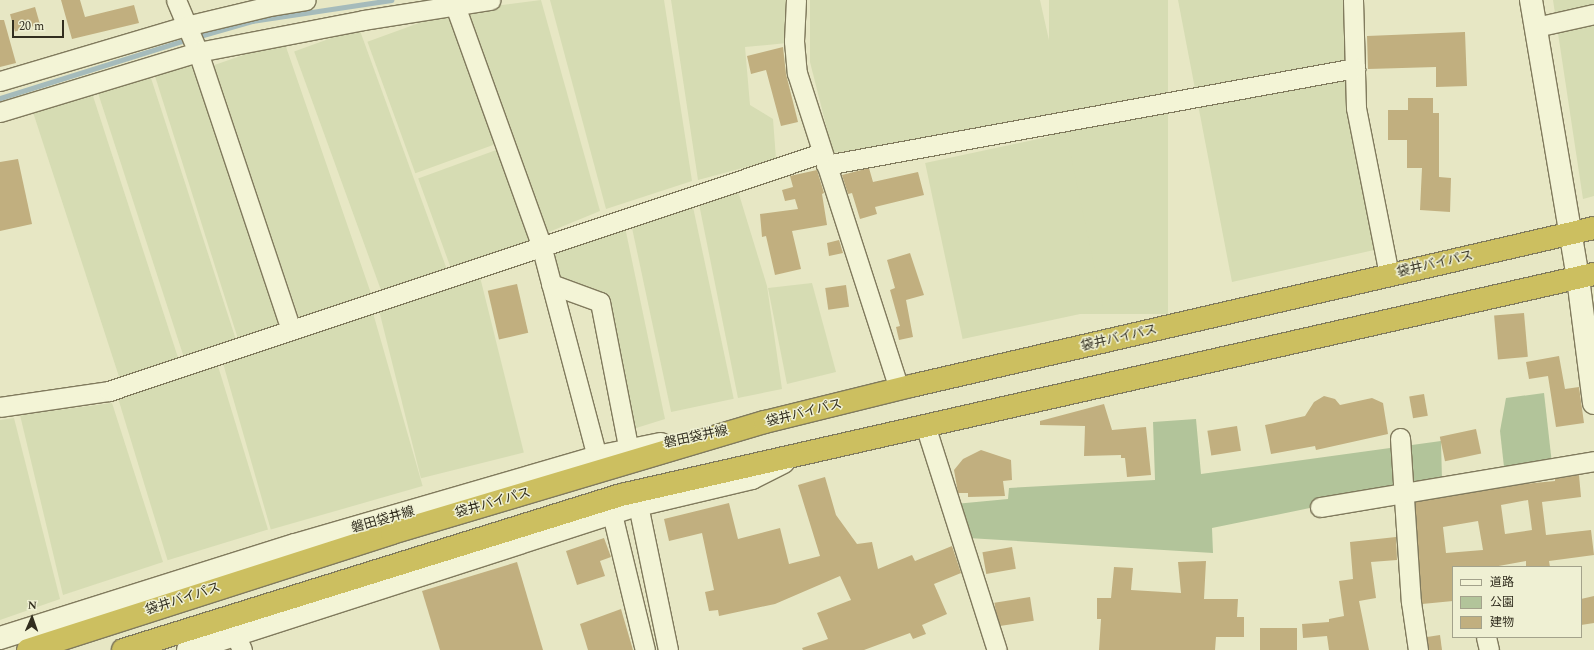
<!DOCTYPE html>
<html>
<head>
<meta charset="utf-8">
<style>
  body { margin:0 }
  #map { position:relative; width:1594px; height:650px; overflow:hidden; background:#e7e7c4; font-family:Spectral,"Noto Sans JP",serif }
  div>[style] { position:absolute }
  .farmland>* { inset:0; background:#d6dcb3; transform-origin:0 0 }
  .green>* { inset:0; background:#b2c49a }
  .stream>* { height:5px; margin:-2.5px; padding:0 2.5px; transform-origin:2.5px; border-radius:2.5px; background:#a5bbbb }
  .building>* { inset:0; background:#c1af7f; transform-origin:0 0 }
  .roads { filter:drop-shadow(1px 0 #807a5d) drop-shadow(-1px 0 #807a5d) drop-shadow(0 1px #807a5d) drop-shadow(0 -1px #807a5d) }
  .street>* { height:19px; margin:-9.5px; padding:0 9.5px; transform-origin:9.5px; border-radius:9.5px; background:#f3f4d6 }
  .secondary>* { height:22px; margin:-11px; padding:0 11px; transform-origin:11px; border-radius:11px; background:#f3f4d6 }
  .highway>* { height:22px; margin:-11px; padding:0 11px; transform-origin:11px; border-radius:11px; background:#ccbf60 }
  span { translate:-50% -50%; white-space:nowrap; text-align:center; line-height:1.15; -webkit-text-stroke:3px #eff0d3; paint-order:stroke }
  .street-label { font-size:13px; color:#322e1f }
  .legend { position:absolute; left:1452px; top:566px; width:130px; height:72px; box-sizing:border-box; background:#eff0d3; border:1px solid #a3a28b; margin:0; padding:5px 7px; list-style:none; font-size:12px; color:#322e1f }
  .legend li { display:flex; align-items:center; gap:8px; height:20px }
  .legend b { width:20px; border:1px solid #a3a28b }
  .north { position:absolute; left:12px; top:598px; width:40px; height:40px; -webkit-text-stroke:3px #eff0d3; paint-order:stroke; rotate:2deg; font-size:11px; font-weight:700; line-height:16px; text-align:center; color:#322e1f }
  .north::after { content:''; display:block; margin:auto; width:14px; height:18px; background:#322e1f; clip-path:polygon(50% 0,100% 100%,50% 72%,0 100%) }
  .scale { position:absolute; left:12px; top:20px; width:52px; height:18px; box-sizing:border-box; border:2px solid #322e1f; border-top:0; padding-left:5px; font-size:12px; line-height:14px; white-space:nowrap; color:#322e1f; -webkit-text-stroke:3px #eff0d3; paint-order:stroke }
</style>
</head>
<body>
<div id="map">
  <div class="farmland">
    <i style="clip-path:polygon(541px 0,600px 211px,544px 234px,464px 10px)"></i>
    <i style="clip-path:polygon(550px 0,664px 0,692px 181px,606px 209px)"></i>
    <i style="clip-path:polygon(671px 0,787px 0,787px 43px,745px 47px,750px 105px,773px 119px,776px 159px,698px 180px)"></i>
    <i style="clip-path:polygon(810px 0,1040px 0,1067px 121px,833px 153px,810px 62px)"></i>
    <i style="left:1049px;top:0;width:119px;height:314px"></i>
    <i style="clip-path:polygon(1178px 0,1354px 0,1356px 108px,1383px 248px,1232px 282px)"></i>
    <i style="clip-path:polygon(1553px 0,1594px 0,1594px 196px,1583px 199px)"></i>
    <i style="left:452px;top:11px;width:140px;height:90px;rotate:70deg"></i>
    <i style="left:359px;top:28px;width:257px;height:69px;rotate:70deg"></i>
    <i style="left:284px;top:41px;width:269px;height:76px;rotate:71deg"></i>
    <i style="clip-path:polygon(192px 62px,285px 324px,238px 339px,154px 73px)"></i>
    <i style="left:150px;top:75px;width:278px;height:55px;rotate:72deg"></i>
    <i style="left:92px;top:93px;width:279px;height:62px;rotate:72deg"></i>
    <i style="left:1066px;top:133px;width:180px;height:144px;rotate:78deg"></i>
    <i style="left:499px;top:149px;width:96px;height:86px;rotate:70deg"></i>
    <i style="clip-path:polygon(738px 191px,767px 286px,782px 389px,738px 398px,699px 204px)"></i>
    <i style="left:693px;top:207px;width:196px;height:64px;rotate:78deg"></i>
    <i style="clip-path:polygon(625px 227px,665px 419px,633px 429px,606px 295px,560px 280px,551px 250px)"></i>
    <i style="left:480px;top:277px;width:181px;height:106px;rotate:76deg"></i>
    <i style="clip-path:polygon(812px 283px,836px 372px,787px 384px,768px 288px)"></i>
    <i style="left:373px;top:313px;width:180px;height:158px;rotate:74deg"></i>
    <i style="left:218px;top:366px;width:171px;height:105px;rotate:73deg"></i>
    <i style="clip-path:polygon(112px 403px,163px 562px,63px 595px,20px 415px)"></i>
    <i style="clip-path:polygon(14px 418px,60px 599px,0 620px,0 420px)"></i>
  </div>
  <div class="green">
    <i style="clip-path:polygon(1544px 393px,1552px 464px,1505px 476px,1500px 431px,1506px 398px)"></i>
    <i style="clip-path:polygon(1196px 419px,1201px 474px,1441px 441px,1442px 481px,1212px 528px,1213px 553px,968px 538px,955px 504px,1008px 499px,1009px 488px,1155px 480px,1153px 422px)"></i>
  </div>
  <div class="stream">
    <i style="left:196px;top:37px;width:58px;rotate:-15.9deg"></i>
    <i style="left:252px;top:21px;width:141px;rotate:-8.6deg"></i>
    <i style="left:0;top:98px;width:197px;rotate:-17.4deg"></i>
  </div>
  <div class="building">
    <i style="clip-path:polygon(61px 0,80px 0,85px 17px,134px 5px,139px 23px,72px 39px)"></i>
    <i style="left:35px;top:7px;width:18px;height:26px;rotate:74deg"></i>
    <i style="clip-path:polygon(0 20px,4px 20px,16px 63px,0 67px)"></i>
    <i style="clip-path:polygon(1465px 32px,1467px 86px,1436px 87px,1436px 67px,1368px 69px,1367px 36px)"></i>
    <i style="clip-path:polygon(783px 47px,786px 74px,798px 122px,781px 126px,766px 70px,751px 74px,747px 56px)"></i>
    <i style="clip-path:polygon(1408px 98px,1433px 98px,1433px 113px,1439px 113px,1439px 177px,1451px 178px,1450px 212px,1420px 210px,1422px 168px,1407px 168px,1407px 140px,1388px 140px,1388px 110px,1408px 110px)"></i>
    <i style="clip-path:polygon(18px 159px,32px 224px,0 231px,0 162px)"></i>
    <i style="clip-path:polygon(869px 168px,873px 182px,918px 172px,924px 195px,875px 207px,877px 214px,860px 219px,852px 193px,848px 194px,842px 175px)"></i>
    <i style="clip-path:polygon(817px 170px,824px 193px,822px 194px,827px 225px,792px 231px,801px 269px,775px 275px,766px 236px,762px 237px,760px 214px,798px 209px,795px 199px,785px 201px,782px 190px,793px 187px,790px 176px)"></i>
    <i style="clip-path:polygon(839px 240px,843px 253px,829px 256px,827px 243px)"></i>
    <i style="clip-path:polygon(910px 253px,924px 295px,906px 300px,913px 337px,899px 340px,896px 327px,900px 326px,890px 290px,895px 288px,887px 260px)"></i>
    <i style="left:517px;top:284px;width:50px;height:30px;rotate:77deg"></i>
    <i style="left:846px;top:285px;width:22px;height:21px;rotate:82deg"></i>
    <i style="left:1524px;top:313px;width:44px;height:30px;rotate:85deg"></i>
    <i style="clip-path:polygon(1559px 356px,1565px 389px,1579px 387px,1584px 423px,1556px 427px,1548px 376px,1529px 379px,1526px 362px)"></i>
    <i style="left:1424px;top:394px;width:22px;height:15px;rotate:80deg"></i>
    <i style="clip-path:polygon(1324px 396px,1335px 399px,1340px 405px,1372px 398px,1383px 403px,1388px 434px,1316px 450px,1315px 446px,1271px 454px,1265px 425px,1305px 416px,1314px 402px)"></i>
    <i style="clip-path:polygon(1104px 404px,1112px 430px,1146px 427px,1151px 475px,1127px 477px,1125px 458px,1121px 458px,1121px 455px,1084px 456px,1085px 426px,1040px 425px,1040px 421px)"></i>
    <i style="left:1237px;top:426px;width:25px;height:30px;rotate:81deg"></i>
    <i style="left:1476px;top:429px;width:25px;height:37px;rotate:78deg"></i>
    <i style="clip-path:polygon(981px 450px,1011px 460px,1012px 480px,1003px 481px,1005px 496px,968px 497px,968px 493px,958px 493px,954px 470px,963px 459px)"></i>
    <i style="clip-path:polygon(evenodd,1579px 475px,1581px 497px,1542px 502px,1546px 535px,1591px 530px,1594px 555px,1549px 561px,1550px 567px,1526px 567px,1526px 561px,1493px 567px,1453px 567px,1453px 601px,1422px 604px,1415px 502px,1524px 484px,1555px 481px,1555px 479px,1579px 475px,1528px 500px,1532px 530px,1505px 534px,1501px 505px,1528px 500px,1579px 475px,1478px 521px,1483px 550px,1446px 553px,1443px 527px,1478px 521px)"></i>
    <i style="clip-path:polygon(825px 477px,836px 515px,857px 544px,872px 542px,878px 569px,912px 555px,915px 561px,952px 546px,961px 573px,934px 584px,947px 614px,922px 625px,926px 634px,913px 639px,910px 633px,864px 650px,803px 650px,802px 648px,828px 639px,817px 613px,851px 600px,840px 576px,775px 604px,719px 616px,718px 610px,709px 611px,705px 592px,714px 590px,702px 533px,669px 541px,664px 519px,729px 503px,738px 539px,780px 528px,789px 564px,820px 556px,798px 485px)"></i>
    <i style="clip-path:polygon(1396px 537px,1397px 560px,1371px 562px,1376px 598px,1359px 601px,1369px 650px,1329px 650px,1327px 636px,1303px 638px,1302px 624px,1329px 622px,1329px 619px,1344px 616px,1339px 581px,1353px 579px,1350px 542px)"></i>
    <i style="clip-path:polygon(604px 538px,611px 557px,600px 561px,605px 576px,577px 585px,566px 551px)"></i>
    <i style="left:1012px;top:547px;width:22px;height:30px;rotate:80deg"></i>
    <i style="clip-path:polygon(1206px 561px,1204px 599px,1238px 599px,1237px 617px,1244px 617px,1244px 637px,1216px 637px,1215px 650px,1099px 650px,1101px 619px,1097px 619px,1097px 598px,1111px 598px,1114px 567px,1133px 568px,1131px 590px,1181px 593px,1178px 562px)"></i>
    <i style="clip-path:polygon(517px 562px,543px 650px,440px 650px,422px 591px)"></i>
    <i style="clip-path:polygon(1594px 596px,1594px 623px,1581px 625px,1581px 599px)"></i>
    <i style="left:1030px;top:597px;width:24px;height:36px;rotate:81deg"></i>
    <i style="clip-path:polygon(621px 609px,633px 650px,588px 650px,580px 624px)"></i>
    <i style="left:1260px;top:628px;width:37px;height:22px"></i>
    <i style="clip-path:polygon(1440px 635px,1442px 650px,1429px 650px,1427px 637px)"></i>
  </div>
  <div class="roads">
    <div class="street">
      <i style="left:176px;top:0;width:56px;rotate:67.1deg"></i>
      <i style="left:198px;top:52px;width:293px;rotate:71.5deg"></i>
      <i style="left:453px;top:0;width:260px;rotate:70.2deg"></i>
      <i style="left:541px;top:245px;width:219px;rotate:75.2deg"></i>
      <i style="left:796px;top:0;width:41px;rotate:92.8deg"></i>
      <i style="left:794px;top:41px;width:32px;rotate:85deg"></i>
      <i style="left:797px;top:73px;width:332px;rotate:72.1deg"></i>
      <i style="left:1353px;top:0;width:108px;rotate:88.4deg"></i>
      <i style="left:1356px;top:108px;width:170px;rotate:78.8deg"></i>
      <i style="left:1536px;top:27px;width:59px;rotate:-12.6deg"></i>
      <i style="left:0;top:81px;width:194px;rotate:-16.5deg"></i>
      <i style="left:186px;top:26px;width:85px;rotate:-13.5deg"></i>
      <i style="left:269px;top:6px;width:37px;rotate:-9deg"></i>
      <i style="left:0;top:112px;width:207px;rotate:-16.9deg"></i>
      <i style="left:198px;top:52px;width:169px;rotate:-10.9deg"></i>
      <i style="left:364px;top:20px;width:128px;rotate:-9deg"></i>
      <i style="left:826px;top:165px;width:538px;rotate:-10.39deg"></i>
      <i style="left:551px;top:284px;width:52px;rotate:20.2deg"></i>
      <i style="left:600px;top:302px;width:152px;rotate:79deg"></i>
      <i style="left:0;top:407px;width:110px;rotate:-8.4deg"></i>
      <i style="left:109px;top:391px;width:752px;rotate:-18.46deg"></i>
      <i style="left:925px;top:425px;width:236px;rotate:72.3deg"></i>
      <i style="left:1400px;top:438px;width:164px;rotate:86.2deg"></i>
      <i style="left:1411px;top:602px;width:49px;rotate:81.7deg"></i>
      <i style="left:638px;top:505px;width:148px;rotate:78.3deg"></i>
      <i style="left:1320px;top:507px;width:278px;rotate:-9.5deg"></i>
      <i style="left:612px;top:514px;width:140px;rotate:76.4deg"></i>
      <i style="left:235px;top:634px;width:17px;rotate:66deg"></i>
      <i style="left:1486px;top:637px;width:13px;rotate:77deg"></i>
    </div>
    <div class="secondary">
      <i style="left:1531px;top:0;width:282px;rotate:80.4deg"></i>
      <i style="left:1578px;top:278px;width:126px;rotate:82.7deg"></i>
      <i style="left:0;top:638px;width:309px;rotate:-17.5deg"></i>
      <i style="left:295px;top:545px;width:315px;rotate:-16.2deg"></i>
      <i style="left:597px;top:457px;width:65px;rotate:-11.5deg"></i>
      <i style="left:188px;top:650px;width:473px;rotate:-17.9deg"></i>
      <i style="left:638px;top:505px;width:117px;rotate:-13.3deg"></i>
      <i style="left:752px;top:478px;width:35px;rotate:-27deg"></i>
    </div>
    <div class="highway">
      <i style="left:28px;top:650px;width:382px;rotate:-17.8deg"></i>
      <i style="left:392px;top:533px;width:389px;rotate:-16.6deg"></i>
      <i style="left:765px;top:422px;width:150px;rotate:-13.9deg"></i>
      <i style="left:911px;top:386px;width:701px;rotate:-13.03deg"></i>
      <i style="left:123px;top:650px;width:522px;rotate:-17.29deg"></i>
      <i style="left:621px;top:495px;width:998px;rotate:-12.8deg"></i>
    </div>
  </div>
  <div class="street-label">
    <span style="left:1435px;top:264px;rotate:-13deg">袋井バイパス</span>
    <span style="left:1119px;top:338px;rotate:-13deg">袋井バイパス</span>
    <span style="left:804px;top:413px;rotate:-14deg">袋井バイパス</span>
    <span style="left:696px;top:437px;rotate:-12deg">磐田袋井線</span>
    <span style="left:493px;top:503px;rotate:-16deg">袋井バイパス</span>
    <span style="left:383px;top:520px;rotate:-16deg">磐田袋井線</span>
    <span style="left:183px;top:599px;rotate:-18deg">袋井バイパス</span>
  </div>
  <ul class="legend">
  <li><b style="height:5px;background:#f3f4d6"></b>道路</li>
  <li><b style="height:11px;background:#b2c49a"></b>公園</li>
  <li><b style="height:11px;background:#c1af7f"></b>建物</li>
  </ul>
  <div class="north">N</div>
  <div class="scale">20 m</div>
</div>
</body>
</html>
